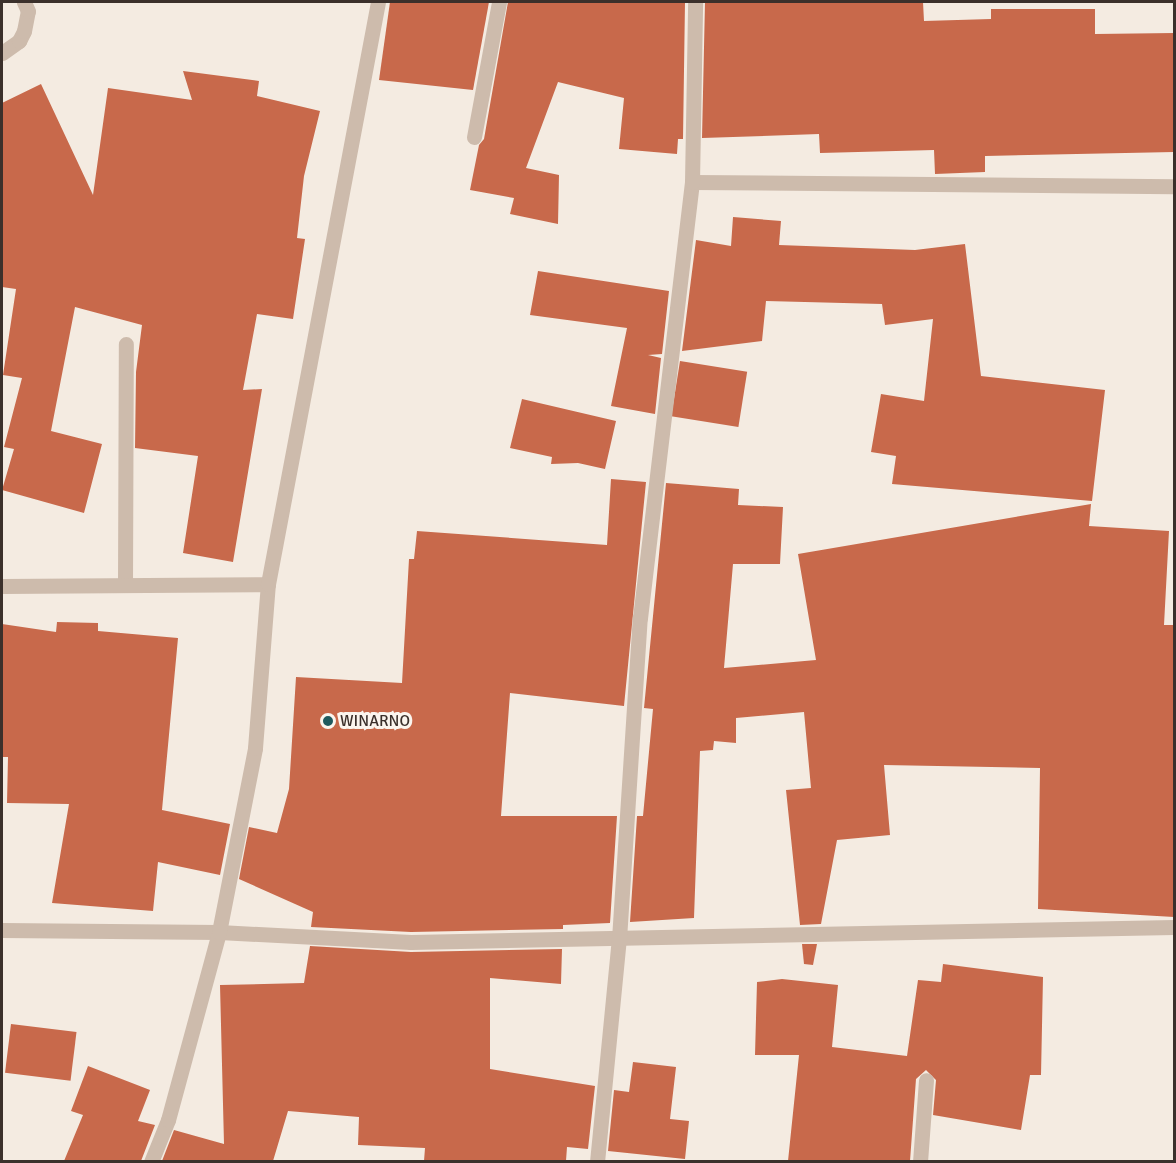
<!DOCTYPE html>
<html>
<head>
<meta charset="utf-8">
<style>
  body { margin:0 }
  #map { position:relative; width:1176px; height:1163px; overflow:hidden; background:#f4ebe1; font-family:Signika,sans-serif }
  div>[style] { position:absolute }
  .building>* { inset:0; background:#c8694b; transform-origin:0 0 }
  .street>* { height:15px; margin:-7.5px; padding:0 7.5px; transform-origin:7.5px; border-radius:7.5px; background:#cdbbac }
  .dots>* { width:16px; height:16px; translate:-50% -50%; box-sizing:border-box; border:3px solid #fbf5ee; border-radius:50% }
  span { translate:-50% -50%; white-space:nowrap; text-align:center; line-height:1.15; -webkit-text-stroke:6px #fbf5ee; paint-order:stroke }
  .poi-label { font-size:16px; color:#3b302b }
  .left { translate:0 -50%; text-align:left }
  .frame { position:absolute; inset:0; border:3px solid #3b302b; pointer-events:none }
</style>
</head>
<body>
<div id="map">
  <div class="building">
    <i style="clip-path:polygon(390px 2px,489px 2px,473px 90px,379px 80px)"></i>
    <i style="clip-path:polygon(508px 2px,685px 2px,683px 139px,678px 139px,677px 154px,619px 149px,624px 98px,558px 82px,526px 168px,559px 175px,558px 224px,510px 214px,514px 198px,470px 190px,479px 145px,484px 139px)"></i>
    <i style="clip-path:polygon(705px 2px,923px 2px,924px 21px,991px 19px,991px 9px,1095px 9px,1095px 34px,1174px 33px,1174px 152px,985px 156px,985px 172px,935px 174px,934px 150px,820px 153px,819px 134px,702px 138px)"></i>
    <i style="clip-path:polygon(183px 71px,259px 81px,257px 96px,320px 111px,304px 176px,297px 238px,305px 239px,293px 319px,257px 314px,243px 390px,262px 389px,233px 562px,183px 553px,198px 456px,135px 448px,136px 372px,142px 325px,75px 307px,51px 431px,102px 444px,84px 513px,2px 490px,14px 449px,4px 447px,22px 378px,3px 375px,16px 289px,2px 287px,2px 103px,41px 84px,93px 195px,108px 88px,192px 100px)"></i>
    <i style="clip-path:polygon(733px 217px,781px 221px,779px 245px,915px 250px,965px 244px,981px 376px,1105px 390px,1092px 501px,892px 484px,896px 456px,871px 452px,881px 394px,924px 401px,933px 319px,885px 325px,882px 304px,766px 301px,762px 341px,682px 351px,696px 240px,731px 246px)"></i>
    <i style="clip-path:polygon(538px 271px,669px 291px,662px 354px,648px 355px,661px 358px,655px 414px,611px 406px,627px 328px,530px 315px)"></i>
    <i style="left:680px;top:361px;width:68px;height:56px;rotate:9deg"></i>
    <i style="clip-path:polygon(522px 399px,616px 421px,605px 469px,578px 463px,551px 464px,552px 457px,510px 448px)"></i>
    <i style="clip-path:polygon(611px 479px,646px 482px,624px 706px,510px 693px,501px 816px,617px 816px,610px 923px,563px 925px,563px 929px,411px 932px,311px 927px,313px 912px,239px 879px,249px 827px,277px 833px,289px 789px,296px 677px,402px 683px,409px 559px,414px 559px,417px 531px,607px 545px)"></i>
    <i style="clip-path:polygon(666px 483px,739px 489px,738px 505px,783px 507px,780px 564px,733px 564px,724px 668px,816px 660px,798px 554px,1091px 504px,1089px 526px,1169px 531px,1164px 625px,1174px 625px,1174px 917px,1038px 909px,1040px 768px,884px 765px,890px 835px,837px 840px,821px 924px,800px 925px,786px 790px,811px 788px,804px 712px,736px 718px,736px 743px,714px 741px,713px 750px,700px 751px,694px 918px,630px 922px,637px 816px,643px 816px,653px 709px,644px 708px)"></i>
    <i style="clip-path:polygon(57px 622px,98px 623px,98px 631px,178px 638px,162px 810px,230px 824px,220px 875px,158px 862px,153px 911px,52px 903px,69px 804px,7px 803px,8px 757px,2px 757px,2px 624px,56px 632px)"></i>
    <i style="clip-path:polygon(802px 944px,817px 944px,813px 965px,804px 964px)"></i>
    <i style="clip-path:polygon(310px 946px,411px 952px,562px 949px,561px 984px,490px 978px,490px 1069px,595px 1086px,588px 1149px,567px 1147px,566px 1161px,424px 1161px,425px 1148px,358px 1145px,359px 1117px,288px 1111px,273px 1161px,162px 1161px,174px 1130px,224px 1144px,220px 985px,304px 983px)"></i>
    <i style="clip-path:polygon(943px 964px,1043px 977px,1041px 1075px,1030px 1075px,1021px 1130px,933px 1115px,936px 1080px,926px 1070px,916px 1079px,910px 1161px,788px 1161px,799px 1055px,755px 1055px,757px 982px,782px 979px,838px 985px,832px 1047px,907px 1056px,918px 980px,941px 982px)"></i>
    <i style="left:11px;top:1024px;width:66px;height:49px;rotate:7deg"></i>
    <i style="clip-path:polygon(633px 1062px,676px 1067px,670px 1119px,689px 1121px,685px 1159px,608px 1151px,614px 1090px,629px 1092px)"></i>
    <i style="clip-path:polygon(88px 1066px,150px 1090px,138px 1121px,155px 1125px,141px 1161px,64px 1161px,83px 1115px,71px 1111px)"></i>
  </div>
  <div class="street">
    <i style="left:2px;top:53px;width:21px;rotate:-35deg"></i>
    <i style="left:19px;top:41px;width:11px;rotate:-63deg"></i>
    <i style="left:24px;top:31px;width:20px;rotate:-79deg"></i>
    <i style="left:28px;top:11px;width:10px;rotate:-114deg"></i>
    <i style="left:474px;top:137px;width:137px;rotate:-79.5deg"></i>
    <i style="left:692px;top:182px;width:482px;rotate:0.5deg"></i>
    <i style="left:125px;top:585px;width:241px;rotate:-89.8deg"></i>
    <i style="left:2px;top:586px;width:266px;rotate:-0.4deg"></i>
    <i style="left:2px;top:930px;width:217px;rotate:0.5deg"></i>
    <i style="left:219px;top:932px;width:192px;rotate:3deg"></i>
    <i style="left:411px;top:942px;width:763px;rotate:-1.13deg"></i>
    <i style="left:151px;top:1162px;width:45px;rotate:-68deg"></i>
    <i style="left:168px;top:1120px;width:195px;rotate:-74.8deg"></i>
    <i style="left:219px;top:932px;width:187px;rotate:-78.9deg"></i>
    <i style="left:255px;top:748px;width:165px;rotate:-85.5deg"></i>
    <i style="left:268px;top:584px;width:592px;rotate:-79.3deg"></i>
    <i style="left:597px;top:1162px;width:224px;rotate:-84.4deg"></i>
    <i style="left:619px;top:939px;width:322px;rotate:-86.3deg"></i>
    <i style="left:640px;top:618px;width:439px;rotate:-83.2deg"></i>
    <i style="left:692px;top:182px;width:180px;rotate:-89deg"></i>
    <i style="left:920px;top:1162px;width:82px;rotate:-85.8deg"></i>
  </div>
  <div class="dots">
    <i style="left:328px;top:721px;background:#1f5a5e"></i>
  </div>
  <div class="poi-label">
    <span class="left" style="left:340px;top:721px">WINARNO</span>
  </div>
  <div class="frame"></div>
</div>
</body>
</html>
